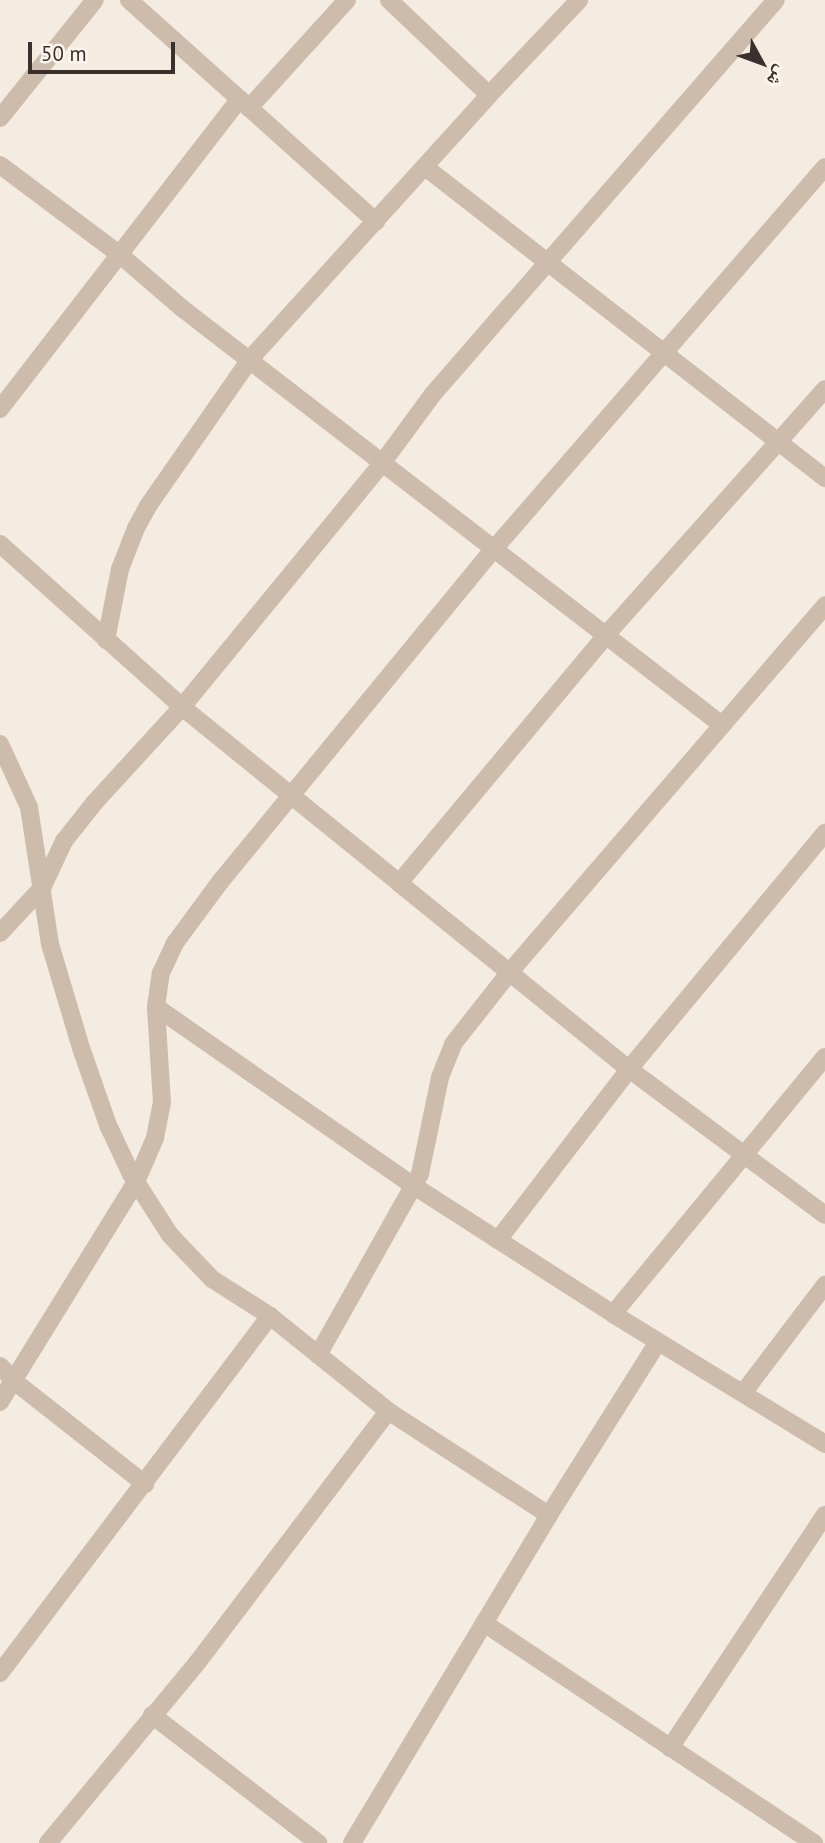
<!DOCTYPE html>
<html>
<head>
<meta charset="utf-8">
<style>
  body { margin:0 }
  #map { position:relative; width:825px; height:1843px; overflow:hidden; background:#f4ebe1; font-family:"PT Sans","Noto Naskh Arabic",sans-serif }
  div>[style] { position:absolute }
  .street>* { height:18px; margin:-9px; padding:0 9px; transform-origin:9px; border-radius:9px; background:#cdbbac }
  span { translate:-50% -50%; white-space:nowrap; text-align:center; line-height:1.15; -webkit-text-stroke:7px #fbf5ee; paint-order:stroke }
  .north { position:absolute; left:727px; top:28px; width:70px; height:70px; -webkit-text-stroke:5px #fbf5ee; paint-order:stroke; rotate:131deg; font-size:19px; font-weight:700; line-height:28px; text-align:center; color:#3b302b }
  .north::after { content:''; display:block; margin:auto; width:24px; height:32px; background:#3b302b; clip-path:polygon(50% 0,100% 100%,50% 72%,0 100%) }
  .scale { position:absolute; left:28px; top:42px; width:147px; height:32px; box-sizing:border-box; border:4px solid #3b302b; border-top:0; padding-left:9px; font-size:21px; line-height:24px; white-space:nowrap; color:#3b302b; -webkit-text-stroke:5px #fbf5ee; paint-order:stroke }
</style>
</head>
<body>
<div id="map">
  <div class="street">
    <i style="left:129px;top:0;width:332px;rotate:41.9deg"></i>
    <i style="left:389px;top:0;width:138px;rotate:43.5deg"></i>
    <i style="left:249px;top:108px;width:146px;rotate:-47.8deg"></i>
    <i style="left:0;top:118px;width:151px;rotate:-51.2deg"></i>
    <i style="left:0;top:165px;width:149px;rotate:36.8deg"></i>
    <i style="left:119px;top:254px;width:84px;rotate:40.7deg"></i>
    <i style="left:183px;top:309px;width:681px;rotate:37.66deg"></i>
    <i style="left:425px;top:167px;width:507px;rotate:37.87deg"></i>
    <i style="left:0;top:409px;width:392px;rotate:-52.3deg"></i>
    <i style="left:0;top:544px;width:244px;rotate:41.8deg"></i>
    <i style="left:182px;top:707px;width:279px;rotate:39deg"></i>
    <i style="left:399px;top:883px;width:296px;rotate:39deg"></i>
    <i style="left:629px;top:1069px;width:244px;rotate:36.7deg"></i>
    <i style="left:106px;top:640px;width:72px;rotate:-78.8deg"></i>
    <i style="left:120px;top:569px;width:44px;rotate:-68.7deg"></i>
    <i style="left:136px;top:528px;width:25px;rotate:-61deg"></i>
    <i style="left:148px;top:506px;width:179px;rotate:-55.2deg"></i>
    <i style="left:250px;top:359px;width:356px;rotate:-47.8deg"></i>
    <i style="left:489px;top:95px;width:131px;rotate:-46.5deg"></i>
    <i style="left:0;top:744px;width:69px;rotate:65.3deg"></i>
    <i style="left:29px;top:807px;width:139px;rotate:81.3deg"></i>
    <i style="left:50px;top:944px;width:109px;rotate:73.4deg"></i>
    <i style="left:81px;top:1048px;width:82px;rotate:70.7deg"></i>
    <i style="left:108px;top:1125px;width:54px;rotate:64.9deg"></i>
    <i style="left:131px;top:1174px;width:72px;rotate:57.4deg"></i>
    <i style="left:170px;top:1235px;width:61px;rotate:46.3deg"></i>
    <i style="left:212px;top:1279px;width:69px;rotate:32.5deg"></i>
    <i style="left:270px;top:1316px;width:151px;rotate:38.8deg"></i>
    <i style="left:388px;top:1411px;width:192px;rotate:32.9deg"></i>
    <i style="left:399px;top:883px;width:323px;rotate:-50.1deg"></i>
    <i style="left:606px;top:635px;width:329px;rotate:-48.3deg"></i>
    <i style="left:0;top:933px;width:62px;rotate:-47deg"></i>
    <i style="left:42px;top:888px;width:52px;rotate:-64.9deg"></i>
    <i style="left:64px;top:841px;width:50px;rotate:-51.5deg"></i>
    <i style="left:95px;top:802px;width:129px;rotate:-47.5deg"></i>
    <i style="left:182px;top:707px;width:317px;rotate:-50.6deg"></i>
    <i style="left:383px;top:462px;width:84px;rotate:-53.7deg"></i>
    <i style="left:433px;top:394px;width:522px;rotate:-48.96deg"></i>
    <i style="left:156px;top:1007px;width:314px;rotate:34.8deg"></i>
    <i style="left:414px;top:1186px;width:237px;rotate:32.7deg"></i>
    <i style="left:613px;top:1314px;width:249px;rotate:31.5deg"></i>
    <i style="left:498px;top:1240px;width:215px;rotate:-52.5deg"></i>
    <i style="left:629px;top:1069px;width:307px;rotate:-50.3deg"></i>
    <i style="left:613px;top:1314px;width:333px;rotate:-50.5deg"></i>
    <i style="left:318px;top:1355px;width:208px;rotate:-60.6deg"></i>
    <i style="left:420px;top:1174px;width:99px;rotate:-78.3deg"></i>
    <i style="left:440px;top:1077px;width:35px;rotate:-68deg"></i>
    <i style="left:453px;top:1044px;width:90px;rotate:-51.7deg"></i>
    <i style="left:509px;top:973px;width:485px;rotate:-49.3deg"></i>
    <i style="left:0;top:1366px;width:21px;rotate:47deg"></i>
    <i style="left:14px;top:1381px;width:167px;rotate:38.2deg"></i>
    <i style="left:743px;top:1393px;width:136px;rotate:-52.8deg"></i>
    <i style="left:0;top:1402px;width:259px;rotate:-58.3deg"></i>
    <i style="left:136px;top:1182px;width:48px;rotate:-66.6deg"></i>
    <i style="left:155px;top:1138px;width:36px;rotate:-79deg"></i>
    <i style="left:162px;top:1103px;width:96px;rotate:-93.6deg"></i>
    <i style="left:156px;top:1007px;width:34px;rotate:-82deg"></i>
    <i style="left:161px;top:973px;width:33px;rotate:-65deg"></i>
    <i style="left:175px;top:943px;width:76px;rotate:-53.6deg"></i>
    <i style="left:220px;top:882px;width:431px;rotate:-50.6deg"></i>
    <i style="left:494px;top:549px;width:505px;rotate:-49.09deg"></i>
    <i style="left:484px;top:1623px;width:397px;rotate:33.7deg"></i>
    <i style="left:0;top:1673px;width:448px;rotate:-52.9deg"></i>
    <i style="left:152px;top:1715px;width:210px;rotate:37.6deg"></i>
    <i style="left:670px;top:1748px;width:280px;rotate:-56.4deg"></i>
    <i style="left:48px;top:1843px;width:234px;rotate:-50.4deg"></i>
    <i style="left:197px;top:1663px;width:316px;rotate:-52.8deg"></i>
    <i style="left:352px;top:1843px;width:383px;rotate:-59deg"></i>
    <i style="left:549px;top:1515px;width:204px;rotate:-57.8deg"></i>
  </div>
  <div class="north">ش</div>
  <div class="scale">50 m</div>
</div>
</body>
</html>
